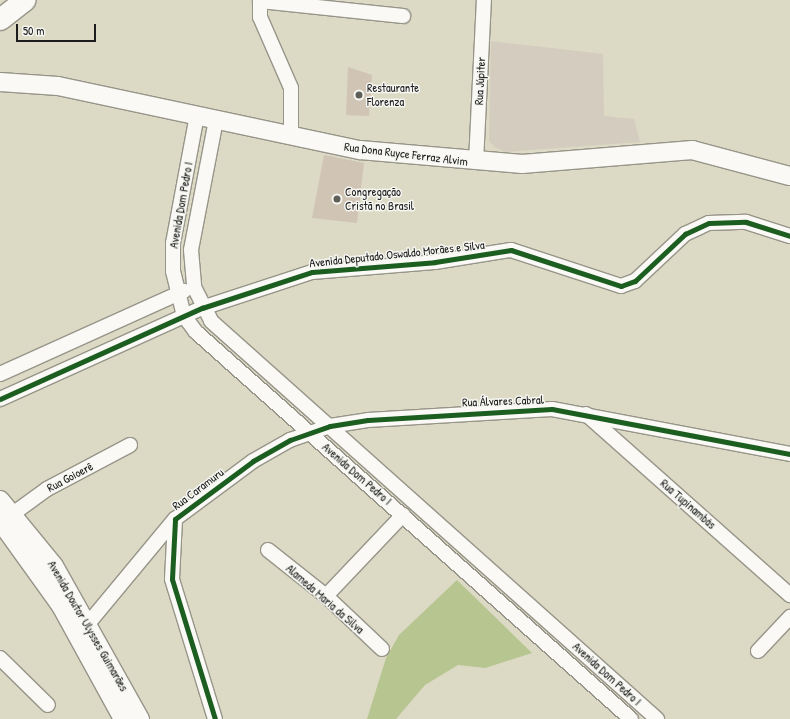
<!DOCTYPE html>
<html>
<head>
<meta charset="utf-8">
<style>
  body { margin:0 }
  #map { position:relative; width:790px; height:719px; overflow:hidden; background:#dcd9c4; font-family:"Patrick Hand",sans-serif }
  div>[style] { position:absolute }
  .industrial>* { inset:0; background:#d4ccbe }
  .forest>* { inset:0; background:#b7c590 }
  .building>* { inset:0; background:#d0c4b5 }
  .roads { filter:drop-shadow(1px 0 #979589) drop-shadow(-1px 0 #979589) drop-shadow(0 1px #979589) drop-shadow(0 -1px #979589) }
  .minor>* { height:14px; margin:-7px; padding:0 7px; transform-origin:7px; border-radius:7px; background:#faf9f6 }
  .major>* { height:18px; margin:-9px; padding:0 9px; transform-origin:9px; border-radius:9px; background:#faf9f6 }
  .highway>* { height:21px; margin:-10.5px; padding:0 10.5px; transform-origin:10.5px; border-radius:10.5px; background:#faf9f6 }
  .cycleway>* { height:5px; margin:-2.5px; padding:0 2.5px; transform-origin:2.5px; border-radius:2.5px; background:#1b5e20 }
  .dots>* { width:11px; height:11px; translate:-50% -50%; box-sizing:border-box; border:2px solid #f6f6f2; border-radius:50% }
  span { translate:-50% -50%; white-space:nowrap; text-align:center; line-height:1.15; -webkit-text-stroke:3px #f6f6f2; paint-order:stroke }
  .street-label { font-size:12px; color:#1c1c1c }
  .poi-label { font-size:12px; color:#1c1c1c }
  .left { translate:0 -50%; text-align:left }
  .scale { position:absolute; left:16px; top:24px; width:80px; height:18px; box-sizing:border-box; border:2px solid #1c1c1c; border-top:0; padding-left:5px; font-size:12px; line-height:14px; white-space:nowrap; color:#1c1c1c; -webkit-text-stroke:3px #f6f6f2; paint-order:stroke }
</style>
</head>
<body>
<div id="map">
  <div class="industrial">
    <i style="clip-path:polygon(491px 41px,603px 54px,604px 116px,634px 119px,640px 142px,504px 152px,495px 147px,489px 141px)"></i>
  </div>
  <div class="forest">
    <i style="clip-path:polygon(457px 580px,532px 653px,485px 668px,458px 665px,425px 685px,396px 719px,367px 719px,386px 658px,399px 635px)"></i>
  </div>
  <div class="building">
    <i style="clip-path:polygon(348px 67px,372px 75px,369px 116px,346px 115px)"></i>
    <i style="clip-path:polygon(324px 155px,364px 163px,357px 223px,312px 218px)"></i>
  </div>
  <div class="roads">
    <div class="minor">
      <i style="left:260px;top:0;width:17px;rotate:90deg"></i>
      <i style="left:260px;top:17px;width:77px;rotate:66.4deg"></i>
      <i style="left:291px;top:88px;width:48px;rotate:90deg"></i>
      <i style="left:260px;top:1px;width:144px;rotate:6deg"></i>
      <i style="left:197px;top:115px;width:130px;rotate:100.6deg"></i>
      <i style="left:173px;top:243px;width:28px;rotate:90deg"></i>
      <i style="left:173px;top:271px;width:46px;rotate:76.3deg"></i>
      <i style="left:184px;top:316px;width:20px;rotate:53deg"></i>
      <i style="left:196px;top:332px;width:582px;rotate:41.66deg"></i>
      <i style="left:216px;top:120px;width:132px;rotate:100.9deg"></i>
      <i style="left:191px;top:250px;width:37px;rotate:85deg"></i>
      <i style="left:194px;top:287px;width:38px;rotate:63deg"></i>
      <i style="left:211px;top:321px;width:598px;rotate:41.74deg"></i>
      <i style="left:476px;top:162px;width:162px;rotate:-87.2deg"></i>
      <i style="left:0;top:374px;width:202px;rotate:-24.3deg"></i>
      <i style="left:0;top:399px;width:222px;rotate:-24.3deg"></i>
      <i style="left:202px;top:308px;width:116px;rotate:-18.1deg"></i>
      <i style="left:312px;top:272px;width:123px;rotate:-4.6deg"></i>
      <i style="left:435px;top:262px;width:77px;rotate:-9deg"></i>
      <i style="left:511px;top:250px;width:116px;rotate:18.1deg"></i>
      <i style="left:621px;top:286px;width:15px;rotate:-20deg"></i>
      <i style="left:635px;top:281px;width:69px;rotate:-43.2deg"></i>
      <i style="left:685px;top:234px;width:26px;rotate:-25deg"></i>
      <i style="left:709px;top:223px;width:37px;rotate:-2deg"></i>
      <i style="left:746px;top:222px;width:46px;rotate:17.7deg"></i>
      <i style="left:586px;top:414px;width:273px;rotate:41.6deg"></i>
      <i style="left:14px;top:513px;width:41px;rotate:-36deg"></i>
      <i style="left:47px;top:489px;width:94px;rotate:-27.9deg"></i>
      <i style="left:268px;top:550px;width:74px;rotate:38.4deg"></i>
      <i style="left:326px;top:596px;width:77px;rotate:43.4deg"></i>
      <i style="left:326px;top:596px;width:112px;rotate:-46.5deg"></i>
      <i style="left:87px;top:625px;width:138px;rotate:-50.3deg"></i>
      <i style="left:758px;top:651px;width:47px;rotate:-46.7deg"></i>
      <i style="left:0;top:658px;width:67px;rotate:44.4deg"></i>
      <i style="left:215px;top:719px;width:146px;rotate:-107.1deg"></i>
      <i style="left:172px;top:579px;width:60px;rotate:-87.1deg"></i>
      <i style="left:175px;top:519px;width:97px;rotate:-36.6deg"></i>
      <i style="left:253px;top:461px;width:43px;rotate:-29.6deg"></i>
      <i style="left:290px;top:440px;width:42px;rotate:-19.3deg"></i>
      <i style="left:330px;top:426px;width:38px;rotate:-9deg"></i>
      <i style="left:368px;top:420px;width:184px;rotate:-3.4deg"></i>
      <i style="left:552px;top:409px;width:242px;rotate:10.7deg"></i>
    </div>
    <div class="major">
      <i style="left:0;top:82px;width:58px;rotate:3.9deg"></i>
      <i style="left:58px;top:86px;width:309px;rotate:12deg"></i>
      <i style="left:360px;top:150px;width:163px;rotate:4.9deg"></i>
      <i style="left:522px;top:164px;width:171px;rotate:-4.7deg"></i>
      <i style="left:692px;top:150px;width:101px;rotate:14.9deg"></i>
      <i style="left:0;top:500px;width:85px;rotate:50.7deg"></i>
      <i style="left:54px;top:566px;width:176px;rotate:60.7deg"></i>
      <i style="left:0;top:521px;width:105px;rotate:54.3deg"></i>
      <i style="left:61px;top:606px;width:129px;rotate:61.2deg"></i>
    </div>
    <div class="highway">
      <i style="left:0;top:19px;width:31px;rotate:-38deg"></i>
    </div>
  </div>
  <div class="cycleway">
    <i style="left:0;top:399px;width:222px;rotate:-24.3deg"></i>
    <i style="left:202px;top:308px;width:116px;rotate:-18.1deg"></i>
    <i style="left:312px;top:272px;width:123px;rotate:-4.6deg"></i>
    <i style="left:435px;top:262px;width:77px;rotate:-9deg"></i>
    <i style="left:511px;top:250px;width:116px;rotate:18.1deg"></i>
    <i style="left:621px;top:286px;width:15px;rotate:-20deg"></i>
    <i style="left:635px;top:281px;width:69px;rotate:-43.2deg"></i>
    <i style="left:685px;top:234px;width:26px;rotate:-25deg"></i>
    <i style="left:709px;top:223px;width:37px;rotate:-2deg"></i>
    <i style="left:746px;top:222px;width:46px;rotate:17.7deg"></i>
    <i style="left:215px;top:719px;width:146px;rotate:-107.1deg"></i>
    <i style="left:172px;top:579px;width:60px;rotate:-87.1deg"></i>
    <i style="left:175px;top:519px;width:97px;rotate:-36.6deg"></i>
    <i style="left:253px;top:461px;width:43px;rotate:-29.6deg"></i>
    <i style="left:290px;top:440px;width:42px;rotate:-19.3deg"></i>
    <i style="left:330px;top:426px;width:38px;rotate:-9deg"></i>
    <i style="left:368px;top:420px;width:184px;rotate:-3.4deg"></i>
    <i style="left:552px;top:409px;width:242px;rotate:10.7deg"></i>
  </div>
  <div class="dots">
    <i style="left:359px;top:95px;background:#5f5e57"></i>
    <i style="left:337px;top:199px;background:#5f5e57"></i>
  </div>
  <div class="street-label">
    <span style="left:480px;top:81px;rotate:-87deg">Rua Júpiter</span>
    <span style="left:406px;top:154px;rotate:7deg">Rua Dona Ruyce Ferraz Alvim</span>
    <span style="left:181px;top:205px;rotate:-80deg">Avenida Dom Pedro I</span>
    <span style="left:397px;top:254px;rotate:-6deg">Avenida Deputado Oswaldo Morães e Silva</span>
    <span style="left:503px;top:401px;rotate:-2deg">Rua Álvares Cabral</span>
    <span style="left:357px;top:474px;rotate:41deg">Avenida Dom Pedro I</span>
    <span style="left:70px;top:477px;rotate:-28deg">Rua Goioerê</span>
    <span style="left:198px;top:489px;rotate:-37deg">Rua Caramuru</span>
    <span style="left:688px;top:504px;rotate:41deg">Rua Tupinambás</span>
    <span style="left:325px;top:599px;rotate:41deg">Alameda Maria da Silva</span>
    <span style="left:88px;top:626px;rotate:60deg">Avenida Doutor Ulysses Guimarães</span>
    <span style="left:607px;top:674px;rotate:42deg">Avenida Dom Pedro I</span>
  </div>
  <div class="poi-label">
    <span class="left" style="left:367px;top:95px">Restaurante<br>Florenza</span>
    <span class="left" style="left:345px;top:199px">Congregação<br>Cristã no Brasil</span>
  </div>
  <div class="scale">50 m</div>
</div>
</body>
</html>
